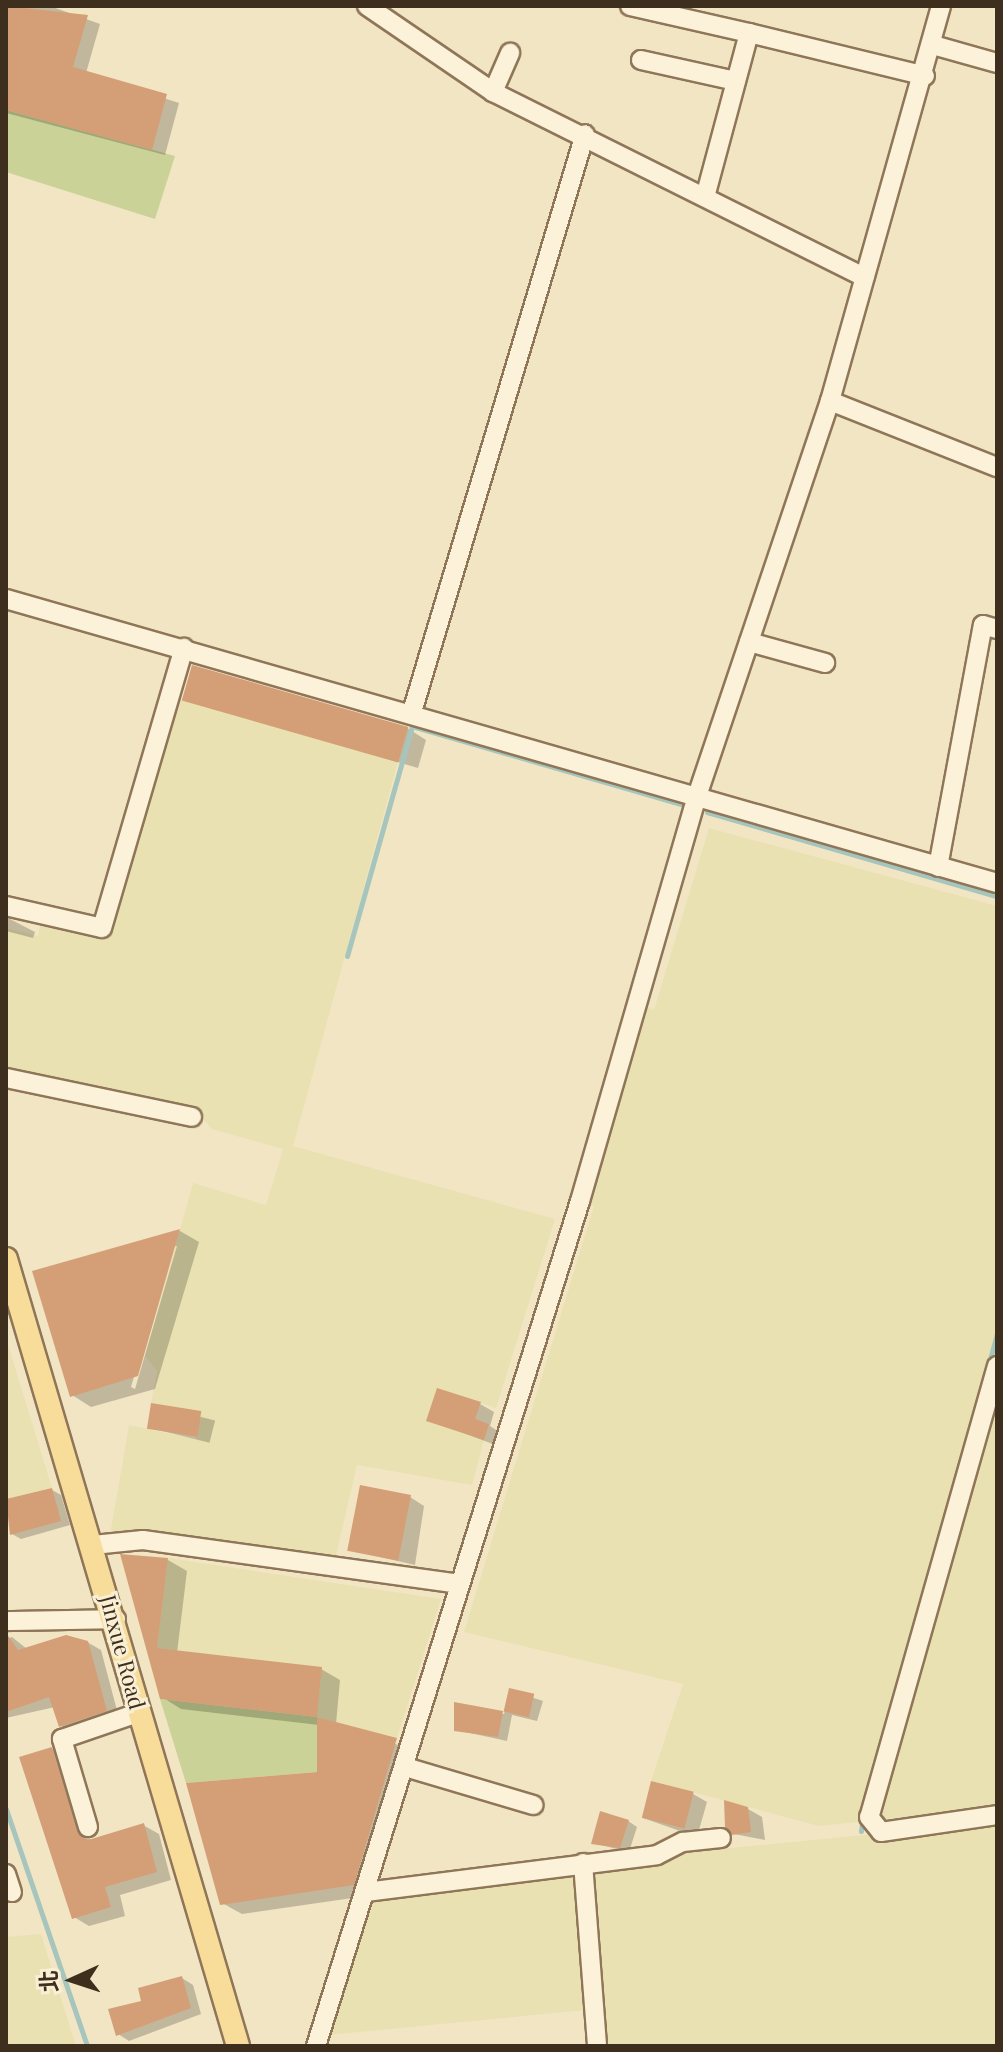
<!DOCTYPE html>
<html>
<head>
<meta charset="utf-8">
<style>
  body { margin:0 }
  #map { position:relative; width:1003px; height:2052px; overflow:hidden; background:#f2e5c4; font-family:"Playfair Display","Noto Sans TC",serif }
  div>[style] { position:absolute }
  .farmland>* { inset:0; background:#e9e1b1 }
  .green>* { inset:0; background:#cad297 }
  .shadow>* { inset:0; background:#0003; transform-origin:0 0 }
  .stream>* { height:5px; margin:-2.5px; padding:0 2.5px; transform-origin:2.5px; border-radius:2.5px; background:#a6c5bc }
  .building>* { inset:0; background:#d49f77; transform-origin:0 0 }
  .roads { filter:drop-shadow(2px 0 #8f7658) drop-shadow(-2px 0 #8f7658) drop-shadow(0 2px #8f7658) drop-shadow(0 -2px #8f7658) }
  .minor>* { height:18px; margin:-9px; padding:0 9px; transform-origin:9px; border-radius:9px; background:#fcf2d9 }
  .major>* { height:22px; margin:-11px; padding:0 11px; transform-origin:11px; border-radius:11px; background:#f8dc99 }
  span { translate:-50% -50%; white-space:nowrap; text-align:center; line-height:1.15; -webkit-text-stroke:6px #f9efd5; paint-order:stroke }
  .street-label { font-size:22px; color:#3e2e1e }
  .frame { position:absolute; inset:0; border:8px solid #3e2e1e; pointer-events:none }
  .north { position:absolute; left:32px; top:1940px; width:80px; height:80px; -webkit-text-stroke:6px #f9efd5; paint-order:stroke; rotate:267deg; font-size:22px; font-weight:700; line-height:32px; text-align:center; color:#3e2e1e }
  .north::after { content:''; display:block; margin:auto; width:28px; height:36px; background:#3e2e1e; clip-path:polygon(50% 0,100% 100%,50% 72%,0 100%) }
</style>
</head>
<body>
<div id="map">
  <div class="farmland">
    <i style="clip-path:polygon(178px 699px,399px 758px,293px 1146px,555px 1219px,496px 1408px,437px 1389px,427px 1421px,484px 1440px,472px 1485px,357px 1465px,333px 1568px,109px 1541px,129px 1425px,196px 1439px,201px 1411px,151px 1403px,157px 1371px,145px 1356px,193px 1183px,266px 1205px,283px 1149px,212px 1129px,195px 1110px,6px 1070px,6px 928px,38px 936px,41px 921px,109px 937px)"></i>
    <i style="clip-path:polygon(709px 828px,997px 906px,997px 1807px,819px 1826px,651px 1781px,683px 1684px,464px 1632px,594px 1206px,580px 1201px,635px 1002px,654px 1010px)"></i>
    <i style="clip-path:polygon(6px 1338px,52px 1488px,6px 1499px)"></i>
    <i style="clip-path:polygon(168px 1558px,441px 1599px,397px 1738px,317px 1717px,322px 1668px,157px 1648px)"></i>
    <i style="clip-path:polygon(997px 1822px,997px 2046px,602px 2046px,597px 2009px,328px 2035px,372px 1900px,670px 1854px)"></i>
    <i style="clip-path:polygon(41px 1934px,76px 2046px,6px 2046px,6px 1937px)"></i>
  </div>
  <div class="green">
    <i style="clip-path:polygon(6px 110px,175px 156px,155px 219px,6px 172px)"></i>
    <i style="clip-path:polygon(160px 1699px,317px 1717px,317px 1772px,186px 1783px)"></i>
  </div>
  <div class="shadow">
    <i style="clip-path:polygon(6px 6px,50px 6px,100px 24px,86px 73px,179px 103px,165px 155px,6px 113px)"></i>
    <i style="clip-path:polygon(184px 699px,407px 728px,426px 740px,418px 768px)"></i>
    <i style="clip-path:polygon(6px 917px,35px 932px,33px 938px,6px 931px)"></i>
    <i style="clip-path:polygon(evenodd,180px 1231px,199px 1242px,155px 1389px,91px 1407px,72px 1395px,34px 1272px,180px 1231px,173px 1246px,177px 1246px,135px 1389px,131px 1387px,173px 1246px)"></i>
    <i style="clip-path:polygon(480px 1404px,494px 1412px,490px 1426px,502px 1434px,498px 1446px,429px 1420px)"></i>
    <i style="left:153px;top:1405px;width:64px;height:23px;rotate:14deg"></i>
    <i style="clip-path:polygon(52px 1490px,61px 1495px,70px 1525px,21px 1539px,12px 1534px,6px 1501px)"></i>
    <i style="clip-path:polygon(410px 1497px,424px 1506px,415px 1565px,350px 1550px)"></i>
    <i style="clip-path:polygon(122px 1557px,168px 1560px,187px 1571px,177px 1653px,321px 1669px,340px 1680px,336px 1724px,416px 1751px,373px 1895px,242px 1914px,222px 1903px,319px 1774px,319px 1725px,181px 1709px,162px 1697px)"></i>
    <i style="clip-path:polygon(12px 1637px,27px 1649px,87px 1642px,101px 1650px,119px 1718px,74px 1733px,61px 1726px,55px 1707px,6px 1718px,6px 1639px)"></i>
    <i style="clip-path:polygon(510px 1690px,543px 1701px,537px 1721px,512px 1715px,507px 1741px,456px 1730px,456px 1704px,504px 1714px)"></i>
    <i style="clip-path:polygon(52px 1749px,67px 1758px,91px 1841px,143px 1825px,159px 1834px,171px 1880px,120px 1895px,125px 1916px,89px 1926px,74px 1917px)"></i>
    <i style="clip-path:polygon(693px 1794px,707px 1802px,697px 1837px,643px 1818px)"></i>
    <i style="clip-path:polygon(748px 1809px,762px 1817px,765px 1840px,734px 1834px)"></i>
    <i style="clip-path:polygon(628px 1821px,637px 1827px,629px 1852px,593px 1843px)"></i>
    <i style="clip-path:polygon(182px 1978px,193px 1985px,201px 2014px,129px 2041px,118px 2034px,144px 2002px)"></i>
  </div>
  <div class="stream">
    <i style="left:707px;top:812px;width:302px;rotate:16.2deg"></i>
    <i style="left:347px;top:956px;width:239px;rotate:-74.2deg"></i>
    <i style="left:412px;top:726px;width:280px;rotate:16.2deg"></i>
    <i style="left:988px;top:1367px;width:34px;rotate:-75deg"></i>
    <i style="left:6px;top:1809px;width:250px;rotate:71.1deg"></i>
    <i style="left:861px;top:1831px;width:15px;rotate:-82deg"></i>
  </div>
  <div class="building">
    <i style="clip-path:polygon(6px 6px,88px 15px,73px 67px,167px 94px,152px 150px,6px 110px)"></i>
    <i style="left:192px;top:665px;width:225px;height:37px;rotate:16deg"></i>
    <i style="clip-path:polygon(180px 1229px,138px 1376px,70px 1397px,32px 1271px)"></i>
    <i style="clip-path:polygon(437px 1388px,481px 1402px,475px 1419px,489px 1424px,484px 1440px,426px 1421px)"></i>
    <i style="left:151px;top:1403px;width:51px;height:26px;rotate:9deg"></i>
    <i style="left:360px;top:1485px;width:52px;height:67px;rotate:11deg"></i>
    <i style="clip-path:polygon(52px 1488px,61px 1521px,10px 1535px,6px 1499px)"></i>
    <i style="clip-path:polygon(120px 1554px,168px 1558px,157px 1648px,322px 1667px,317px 1717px,160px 1699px)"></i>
    <i style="clip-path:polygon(6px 1633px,18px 1650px,66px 1635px,88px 1641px,107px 1711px,59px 1727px,49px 1697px,6px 1712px)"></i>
    <i style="left:509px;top:1688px;width:26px;height:24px;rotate:13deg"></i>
    <i style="clip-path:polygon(454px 1702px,503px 1711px,498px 1737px,454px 1731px)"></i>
    <i style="clip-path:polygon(317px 1717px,397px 1738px,354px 1885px,220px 1905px,186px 1783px,317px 1772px)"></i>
    <i style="clip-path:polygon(52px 1747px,79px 1835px,88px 1840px,144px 1823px,157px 1872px,105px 1887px,111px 1907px,72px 1919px,19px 1757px)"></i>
    <i style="left:651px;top:1781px;width:44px;height:38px;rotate:14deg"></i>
    <i style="clip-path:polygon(724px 1800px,748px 1807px,751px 1832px,732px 1835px,725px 1827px)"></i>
    <i style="clip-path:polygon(600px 1811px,629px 1820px,620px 1848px,591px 1844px)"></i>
    <i style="clip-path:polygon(182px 1976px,191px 2008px,116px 2036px,108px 2009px,141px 2001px,138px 1988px)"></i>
  </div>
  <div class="roads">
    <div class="minor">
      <i style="left:367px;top:6px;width:153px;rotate:34.3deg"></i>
      <i style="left:493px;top:92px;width:415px;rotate:26.5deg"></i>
      <i style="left:630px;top:6px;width:122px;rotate:12.8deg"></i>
      <i style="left:749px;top:33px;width:167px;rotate:105deg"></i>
      <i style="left:749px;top:33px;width:181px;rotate:13.7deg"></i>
      <i style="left:933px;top:45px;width:66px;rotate:15.7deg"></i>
      <i style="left:641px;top:60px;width:97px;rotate:12.5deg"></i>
      <i style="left:493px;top:92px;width:43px;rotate:-66.4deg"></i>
      <i style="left:830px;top:401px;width:180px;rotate:21.6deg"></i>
      <i style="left:6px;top:599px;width:1031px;rotate:15.99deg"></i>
      <i style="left:749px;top:642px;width:79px;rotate:15.4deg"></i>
      <i style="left:412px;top:712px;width:603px;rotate:-73.34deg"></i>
      <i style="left:938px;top:867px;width:246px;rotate:-79.5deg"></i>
      <i style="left:983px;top:625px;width:15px;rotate:16deg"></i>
      <i style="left:6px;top:906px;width:98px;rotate:12.9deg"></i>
      <i style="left:102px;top:928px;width:292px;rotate:-73.7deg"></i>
      <i style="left:6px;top:1078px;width:190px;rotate:11.8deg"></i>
      <i style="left:997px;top:1366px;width:469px;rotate:105.8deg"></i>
      <i style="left:869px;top:1817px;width:19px;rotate:51deg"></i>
      <i style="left:881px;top:1832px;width:117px;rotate:-8.3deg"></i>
      <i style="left:93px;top:1545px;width:50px;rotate:-5.7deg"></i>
      <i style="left:143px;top:1540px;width:320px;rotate:7.9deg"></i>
      <i style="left:6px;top:1621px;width:110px;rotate:-1deg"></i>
      <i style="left:405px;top:1767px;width:134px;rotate:16.5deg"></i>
      <i style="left:88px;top:1827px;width:92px;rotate:-106.5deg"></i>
      <i style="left:62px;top:1739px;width:80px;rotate:-18.9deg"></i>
      <i style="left:583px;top:1863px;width:184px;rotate:85.6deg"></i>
      <i style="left:6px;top:1874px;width:19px;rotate:72deg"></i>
      <i style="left:366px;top:1892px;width:293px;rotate:-7.2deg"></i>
      <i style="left:657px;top:1855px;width:29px;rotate:-27deg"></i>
      <i style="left:683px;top:1842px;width:38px;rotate:-6deg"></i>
      <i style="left:316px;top:2046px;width:885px;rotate:-72.65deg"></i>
      <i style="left:580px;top:1201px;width:422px;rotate:-73.9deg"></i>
      <i style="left:697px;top:796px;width:417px;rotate:-71.4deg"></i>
      <i style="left:830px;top:401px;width:410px;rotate:-74.3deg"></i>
    </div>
    <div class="major">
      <i style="left:6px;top:1259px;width:820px;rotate:73.57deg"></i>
    </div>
  </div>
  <div class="street-label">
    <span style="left:123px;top:1652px;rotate:75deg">Jinxue Road</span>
  </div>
  <div class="frame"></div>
  <div class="north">北</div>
</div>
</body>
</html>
